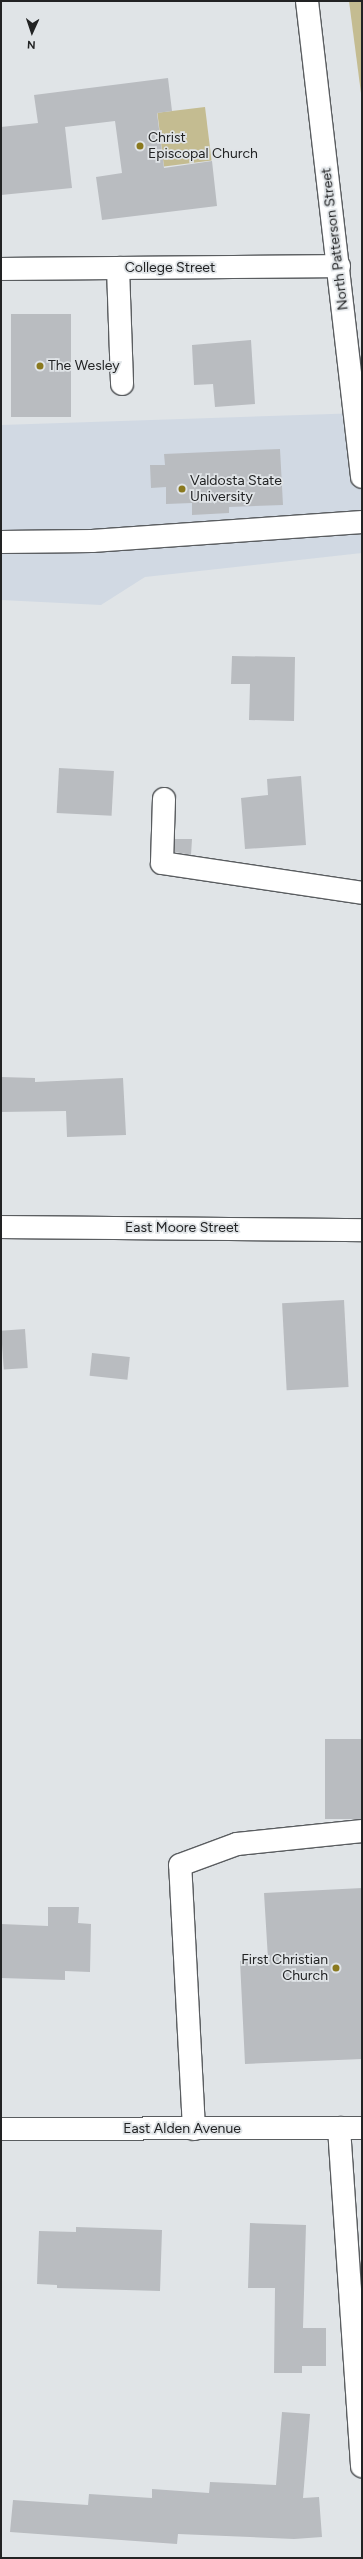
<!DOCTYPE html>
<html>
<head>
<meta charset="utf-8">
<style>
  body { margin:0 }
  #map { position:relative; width:363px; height:2559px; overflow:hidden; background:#e0e4e7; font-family:Figtree,sans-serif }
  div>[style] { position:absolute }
  .built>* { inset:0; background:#d1d9e3 }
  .green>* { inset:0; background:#c4bc91; transform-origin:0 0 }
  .building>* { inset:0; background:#b9bcc0; transform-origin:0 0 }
  .roads { filter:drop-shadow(1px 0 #5a5d60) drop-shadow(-1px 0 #5a5d60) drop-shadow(0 1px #5a5d60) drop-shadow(0 -1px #5a5d60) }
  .minor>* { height:22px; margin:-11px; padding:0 11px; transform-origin:11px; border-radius:11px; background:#fff }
  .major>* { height:22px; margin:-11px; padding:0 11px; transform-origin:11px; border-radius:11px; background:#fff }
  .dots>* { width:11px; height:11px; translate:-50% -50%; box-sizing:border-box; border:2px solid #e0e4e7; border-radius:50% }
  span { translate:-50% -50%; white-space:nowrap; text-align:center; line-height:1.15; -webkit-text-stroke:3.5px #e0e4e7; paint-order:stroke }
  .poi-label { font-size:14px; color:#222324 }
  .left { translate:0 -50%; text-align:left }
  .right { translate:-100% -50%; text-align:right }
  .street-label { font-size:14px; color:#222324 }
  .frame { position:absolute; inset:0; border:2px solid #222324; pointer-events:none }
  .north { position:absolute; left:12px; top:12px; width:40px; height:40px; -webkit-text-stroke:3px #e0e4e7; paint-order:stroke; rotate:183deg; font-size:11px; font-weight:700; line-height:16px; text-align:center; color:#222324 }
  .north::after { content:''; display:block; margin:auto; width:14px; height:18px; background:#222324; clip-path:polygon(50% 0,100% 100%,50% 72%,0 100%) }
</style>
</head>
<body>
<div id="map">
  <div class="built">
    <i style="clip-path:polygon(362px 413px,362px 553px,145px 577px,101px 605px,1px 600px,1px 425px)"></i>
  </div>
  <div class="green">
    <i style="clip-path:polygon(349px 1px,362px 1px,362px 101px)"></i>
    <i style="left:205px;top:107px;width:54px;height:48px;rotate:83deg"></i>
  </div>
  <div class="building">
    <i style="clip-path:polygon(168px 78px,172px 111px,157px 113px,164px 168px,212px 161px,217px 206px,102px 220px,96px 177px,122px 173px,115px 121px,65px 127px,72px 188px,1px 195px,1px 127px,38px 123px,34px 95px)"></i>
    <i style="left:11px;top:314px;width:60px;height:103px"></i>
    <i style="clip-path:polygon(251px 340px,255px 404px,215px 407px,213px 384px,194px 385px,192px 345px)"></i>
    <i style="clip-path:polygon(280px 449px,283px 505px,229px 507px,229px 513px,192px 515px,192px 503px,166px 504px,166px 487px,151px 488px,150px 465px,165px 465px,164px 454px)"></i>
    <i style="clip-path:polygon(232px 656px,295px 657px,294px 721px,249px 720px,250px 684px,231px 684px)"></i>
    <i style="left:59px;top:768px;width:55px;height:45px;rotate:3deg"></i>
    <i style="clip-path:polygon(301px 776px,306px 845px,245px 849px,241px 798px,268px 795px,267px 779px)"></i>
    <i style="clip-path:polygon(175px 839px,192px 839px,191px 855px,175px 852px)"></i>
    <i style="clip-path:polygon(1px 1077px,35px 1078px,35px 1082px,123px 1078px,126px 1135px,67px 1137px,66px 1111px,1px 1112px)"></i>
    <i style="left:344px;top:1300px;width:87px;height:62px;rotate:87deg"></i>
    <i style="left:25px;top:1329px;width:39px;height:24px;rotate:86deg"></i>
    <i style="left:92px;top:1353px;width:38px;height:23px;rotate:6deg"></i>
    <i style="left:362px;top:1739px;width:80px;height:37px;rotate:90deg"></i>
    <i style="clip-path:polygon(362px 1888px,362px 2059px,245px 2064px,240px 1961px,268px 1959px,264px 1893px)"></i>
    <i style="clip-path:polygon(48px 1907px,79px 1907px,78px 1923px,91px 1924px,90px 1972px,65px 1971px,65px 1980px,1px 1978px,1px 1924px,48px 1926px)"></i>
    <i style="clip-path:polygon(250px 2223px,306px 2225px,303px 2328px,326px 2328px,326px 2366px,302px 2366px,302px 2373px,274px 2373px,275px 2288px,248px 2288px)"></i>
    <i style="clip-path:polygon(76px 2227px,162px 2230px,160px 2291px,57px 2288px,57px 2285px,37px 2284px,39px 2231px,76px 2232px)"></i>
    <i style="clip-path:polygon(282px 2412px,310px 2414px,303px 2498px,319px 2497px,322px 2537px,294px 2539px,178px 2534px,177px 2544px,10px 2532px,13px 2500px,88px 2505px,89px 2494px,152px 2498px,152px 2489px,209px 2493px,210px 2482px,276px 2485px)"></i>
  </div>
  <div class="roads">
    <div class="minor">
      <i style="left:118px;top:268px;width:116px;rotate:88deg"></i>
      <i style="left:1px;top:269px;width:338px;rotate:-0.5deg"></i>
      <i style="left:1px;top:542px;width:91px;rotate:-0.6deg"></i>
      <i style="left:92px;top:541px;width:271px;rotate:-4deg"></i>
      <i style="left:164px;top:799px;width:64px;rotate:91.8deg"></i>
      <i style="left:162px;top:863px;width:202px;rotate:8.5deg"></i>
      <i style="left:1px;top:1227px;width:361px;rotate:0.5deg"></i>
      <i style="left:339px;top:2128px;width:339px;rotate:86.1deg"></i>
      <i style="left:1px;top:2129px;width:361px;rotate:-0.2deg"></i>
      <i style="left:194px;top:2129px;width:264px;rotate:-93deg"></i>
      <i style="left:180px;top:1865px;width:61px;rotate:-20.2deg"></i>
      <i style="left:237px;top:1844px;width:126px;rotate:-5.9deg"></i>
    </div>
    <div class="major">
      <i style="left:307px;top:1px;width:479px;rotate:83.4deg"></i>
    </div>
  </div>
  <div class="dots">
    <i style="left:140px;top:146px;background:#8a791e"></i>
    <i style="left:40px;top:366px;background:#8a791e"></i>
    <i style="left:182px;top:489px;background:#8a791e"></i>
    <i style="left:336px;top:1968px;background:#8a791e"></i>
  </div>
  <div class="poi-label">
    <span class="left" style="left:148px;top:146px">Christ<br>Episcopal Church</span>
    <span class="left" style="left:48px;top:366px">The Wesley</span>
    <span class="left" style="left:190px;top:489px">Valdosta State<br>University</span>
    <span class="right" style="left:328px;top:1968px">First Christian<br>Church</span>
  </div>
  <div class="street-label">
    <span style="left:335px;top:239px;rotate:-97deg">North Patterson Street</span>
    <span style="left:170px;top:268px">College Street</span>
    <span style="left:182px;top:1228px">East Moore Street</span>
    <span style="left:182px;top:2129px">East Alden Avenue</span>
  </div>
  <div class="frame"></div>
  <div class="north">N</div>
</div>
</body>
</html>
